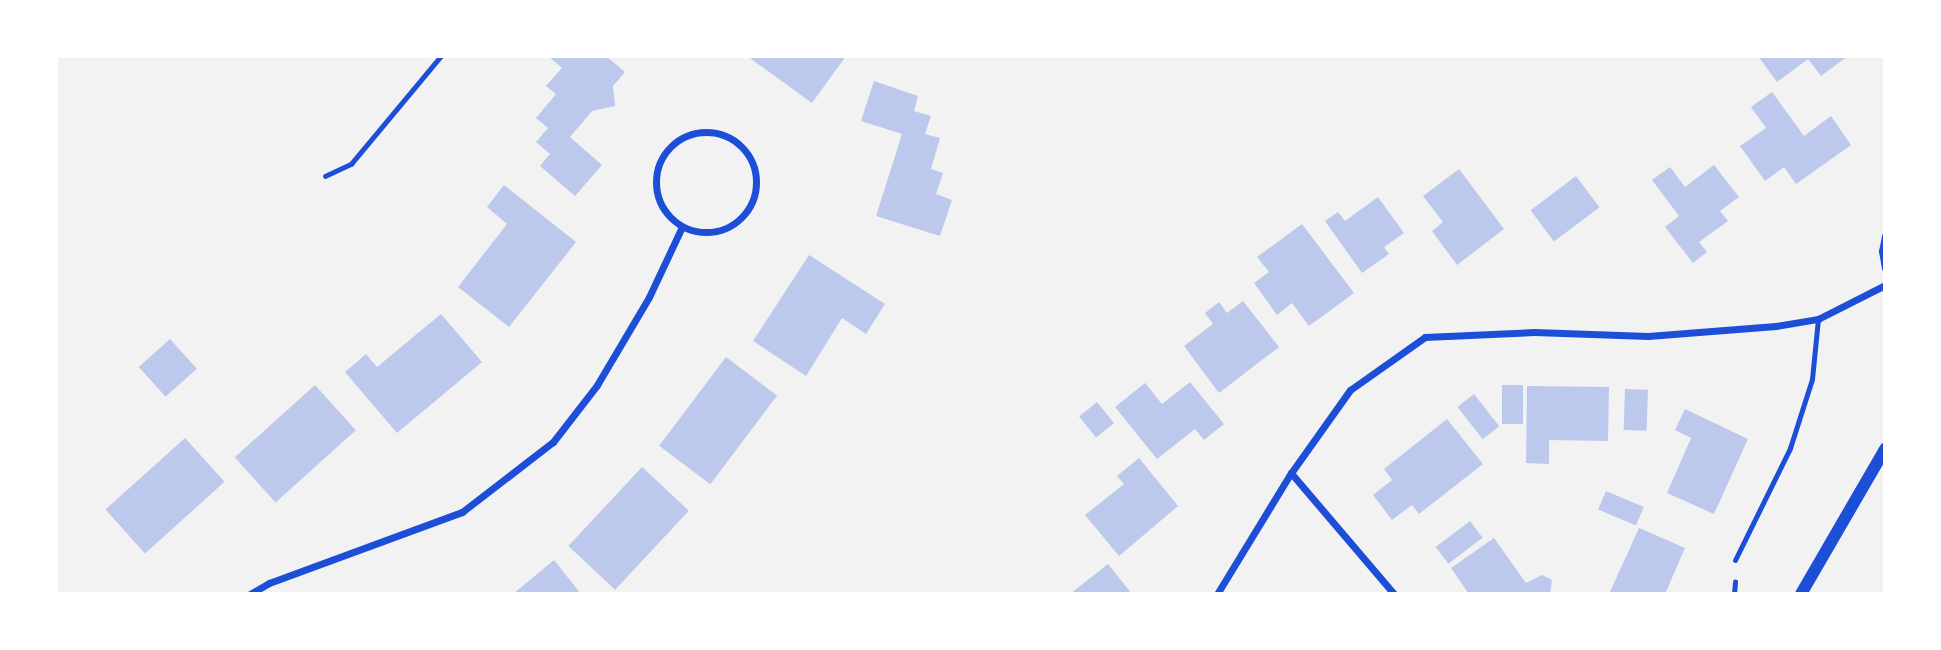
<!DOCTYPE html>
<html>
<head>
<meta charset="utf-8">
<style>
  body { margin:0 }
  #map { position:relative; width:1941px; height:650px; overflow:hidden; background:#f2f2f2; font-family:"PT Sans",sans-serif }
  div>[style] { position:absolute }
  .building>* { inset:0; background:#bdc9ec; transform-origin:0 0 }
  .path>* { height:4.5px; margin:-2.25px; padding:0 2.25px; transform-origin:2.25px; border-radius:2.25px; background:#1d4ed8 }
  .service>* { height:5px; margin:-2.5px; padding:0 2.5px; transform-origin:2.5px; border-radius:2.5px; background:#1d4ed8 }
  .minor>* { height:7px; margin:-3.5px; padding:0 3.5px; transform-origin:3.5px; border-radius:3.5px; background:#1d4ed8 }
  .minor>.ring { margin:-3.5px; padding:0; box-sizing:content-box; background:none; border:7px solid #1d4ed8; border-radius:50% }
  .tertiary>* { height:12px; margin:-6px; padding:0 6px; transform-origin:6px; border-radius:6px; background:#1d4ed8 }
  span { translate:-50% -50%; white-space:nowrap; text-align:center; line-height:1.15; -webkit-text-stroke:5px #fff; paint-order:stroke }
  .frame { position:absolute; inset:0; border:58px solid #fff; pointer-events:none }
</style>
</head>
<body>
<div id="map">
  <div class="building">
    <i style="clip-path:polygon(548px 56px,606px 56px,625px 72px,613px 86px,615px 106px,592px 111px,570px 137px,602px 165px,575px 196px,540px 166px,550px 154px,536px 142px,548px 128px,536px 118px,556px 94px,546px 86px,562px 68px)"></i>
    <i style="clip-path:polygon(747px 56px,846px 56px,812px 103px)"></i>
    <i style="clip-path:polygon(1758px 56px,1848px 56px,1821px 76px,1808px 59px,1777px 82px)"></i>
    <i style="clip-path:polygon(874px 81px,918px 96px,914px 111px,931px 116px,925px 134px,940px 138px,931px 169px,943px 173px,936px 194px,952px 200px,940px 236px,876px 216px,902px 134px,861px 121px)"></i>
    <i style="clip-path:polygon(1772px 92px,1804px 136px,1831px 116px,1851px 145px,1796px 184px,1784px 167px,1765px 181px,1740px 146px,1766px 128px,1751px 107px)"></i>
    <i style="clip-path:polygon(1714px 165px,1739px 197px,1720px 211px,1728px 221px,1699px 242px,1707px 252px,1693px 263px,1665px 227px,1679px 216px,1652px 180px,1670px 167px,1685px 187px)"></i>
    <i style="clip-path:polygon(1459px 169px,1504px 229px,1457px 265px,1432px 231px,1443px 222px,1423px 196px)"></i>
    <i style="left:1576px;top:176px;width:39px;height:57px;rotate:53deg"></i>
    <i style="clip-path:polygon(504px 185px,576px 242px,509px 327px,458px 287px,507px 224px,487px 207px)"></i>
    <i style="clip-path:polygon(1378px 197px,1404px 233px,1384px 247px,1389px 254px,1362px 273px,1325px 221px,1338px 212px,1345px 221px)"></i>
    <i style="clip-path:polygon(1302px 224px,1354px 293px,1309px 326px,1292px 303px,1277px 315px,1254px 283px,1269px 272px,1257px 257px)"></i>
    <i style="clip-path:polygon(809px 255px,885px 304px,866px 334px,842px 318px,806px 376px,753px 341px)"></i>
    <i style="clip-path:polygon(1243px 301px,1279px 347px,1219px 393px,1184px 346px,1213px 324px,1205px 313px,1219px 302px,1227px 313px)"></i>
    <i style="clip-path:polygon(441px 314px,482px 362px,397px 433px,345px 372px,366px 354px,377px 367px)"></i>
    <i style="left:170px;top:339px;width:40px;height:42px;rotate:48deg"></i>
    <i style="left:726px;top:357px;width:64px;height:111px;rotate:37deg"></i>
    <i style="clip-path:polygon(1190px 382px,1224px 424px,1204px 440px,1195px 429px,1157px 459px,1115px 407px,1145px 383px,1162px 404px)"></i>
    <i style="left:315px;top:385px;width:61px;height:108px;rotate:48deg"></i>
    <i style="left:1502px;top:385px;width:21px;height:39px"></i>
    <i style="clip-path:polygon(1527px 386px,1609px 387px,1608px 441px,1549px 440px,1549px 464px,1526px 463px)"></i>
    <i style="left:1625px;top:389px;width:23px;height:41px;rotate:2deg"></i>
    <i style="left:1474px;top:394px;width:41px;height:21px;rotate:52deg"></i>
    <i style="left:1097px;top:402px;width:27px;height:23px;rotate:51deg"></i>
    <i style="clip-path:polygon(1685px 409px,1748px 439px,1714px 514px,1667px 493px,1691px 438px,1675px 430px)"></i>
    <i style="clip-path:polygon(1447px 419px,1483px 464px,1419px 514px,1412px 505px,1392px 520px,1373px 495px,1392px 480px,1384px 469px)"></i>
    <i style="left:185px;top:438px;width:59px;height:107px;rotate:48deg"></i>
    <i style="clip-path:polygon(1139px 458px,1178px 506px,1119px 556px,1085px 515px,1124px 484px,1117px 476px)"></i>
    <i style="left:642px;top:467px;width:64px;height:108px;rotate:43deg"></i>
    <i style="left:1606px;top:491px;width:41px;height:20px;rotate:23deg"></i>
    <i style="left:1470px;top:521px;width:21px;height:43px;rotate:53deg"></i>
    <i style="clip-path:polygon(1639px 528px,1685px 548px,1665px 594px,1609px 594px)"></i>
    <i style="clip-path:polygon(1494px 538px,1526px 583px,1542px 575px,1552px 580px,1550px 594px,1469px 594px,1451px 568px)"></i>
    <i style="clip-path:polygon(554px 560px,581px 594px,513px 594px)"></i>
    <i style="clip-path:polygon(1108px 564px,1132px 594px,1070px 594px)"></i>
  </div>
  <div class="path">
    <i style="left:325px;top:176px;width:29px;rotate:-25deg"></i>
    <i style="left:351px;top:164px;width:141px;rotate:-50.2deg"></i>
    <i style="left:1734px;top:594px;width:12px;rotate:-85deg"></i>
  </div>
  <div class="service">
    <i style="left:1735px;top:560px;width:125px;rotate:-63.8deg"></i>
    <i style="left:1790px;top:448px;width:72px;rotate:-72.3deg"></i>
    <i style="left:1812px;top:379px;width:60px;rotate:-84.3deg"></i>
  </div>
  <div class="minor">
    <i class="ring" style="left:656px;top:132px;width:93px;height:93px"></i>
    <i style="left:1885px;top:236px;width:15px;rotate:101deg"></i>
    <i style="left:1882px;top:251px;width:17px;rotate:80deg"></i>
    <i style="left:1291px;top:473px;width:159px;rotate:49.6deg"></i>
    <i style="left:250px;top:594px;width:22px;rotate:-30deg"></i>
    <i style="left:269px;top:583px;width:206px;rotate:-20.2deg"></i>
    <i style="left:462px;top:512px;width:115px;rotate:-37.6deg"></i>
    <i style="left:553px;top:442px;width:72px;rotate:-52.3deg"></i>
    <i style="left:597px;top:385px;width:102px;rotate:-59.4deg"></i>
    <i style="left:649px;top:297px;width:77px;rotate:-64.8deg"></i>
    <i style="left:1217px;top:594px;width:142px;rotate:-58.6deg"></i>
    <i style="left:1291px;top:473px;width:102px;rotate:-54.6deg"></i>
    <i style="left:1350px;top:390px;width:92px;rotate:-35.2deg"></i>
    <i style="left:1425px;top:337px;width:109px;rotate:-2.6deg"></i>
    <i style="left:1534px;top:332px;width:114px;rotate:2deg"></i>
    <i style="left:1648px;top:336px;width:128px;rotate:-4.5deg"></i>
    <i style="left:1776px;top:326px;width:43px;rotate:-9.5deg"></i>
    <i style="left:1818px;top:319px;width:75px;rotate:-26.9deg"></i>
  </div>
  <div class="tertiary">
    <i style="left:1801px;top:594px;width:168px;rotate:-59.9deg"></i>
  </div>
  <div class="frame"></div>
</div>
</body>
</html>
